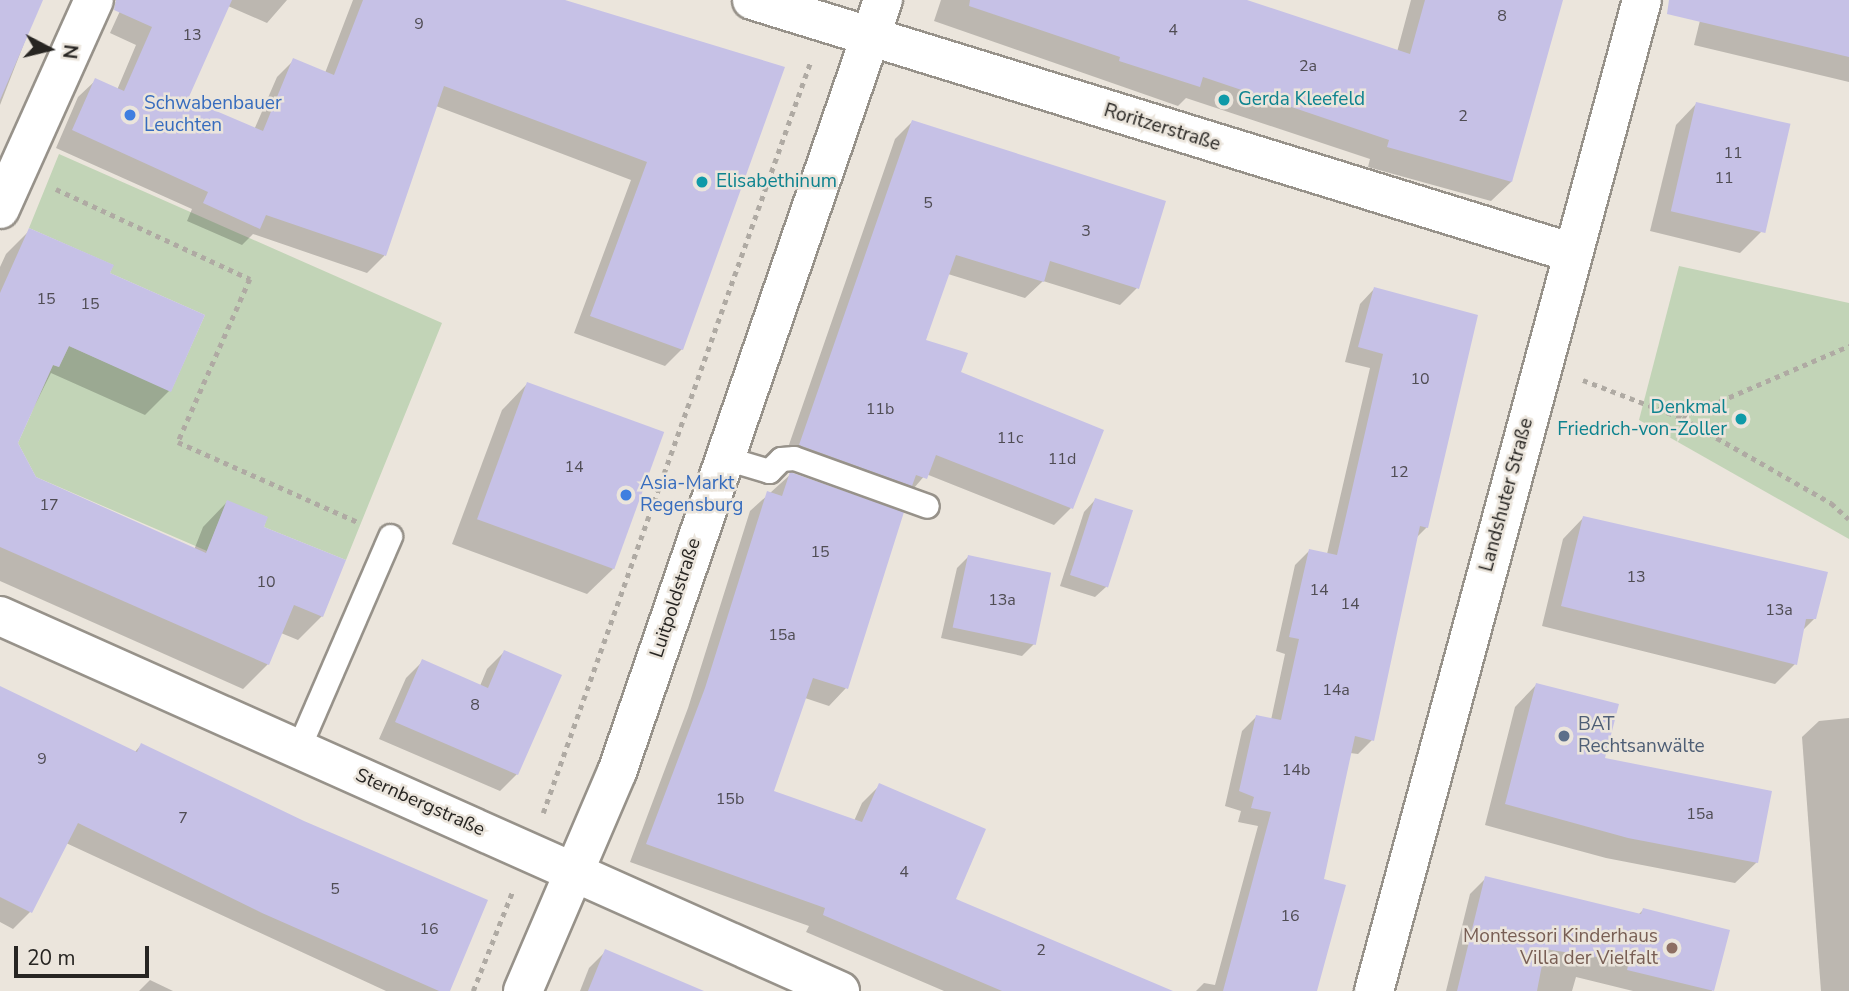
<!DOCTYPE html>
<html>
<head>
<meta charset="utf-8">
<style>
  body { margin:0 }
  #map { position:relative; width:1849px; height:991px; overflow:hidden; background:#ebe5dc; font-family:"Nunito Sans",sans-serif }
  div>[style] { position:absolute }
  .green>* { inset:0; background:#c2d4b7 }
  .shadow>* { inset:0; background:#0003 }
  .building>* { inset:0; background:#c6c1e6; transform-origin:0 0 }
  .path>* { height:4.5px; margin-top:-2.25px; transform-origin:0; background:repeating-linear-gradient(90deg,#afaaa3 0 5px,transparent 0 10px) }
  .roads { filter:drop-shadow(2px 0 #97928a) drop-shadow(-2px 0 #97928a) drop-shadow(0 2px #97928a) drop-shadow(0 -2px #97928a) }
  .service>* { height:23px; margin:-11.5px; padding:0 11.5px; transform-origin:11.5px; border-radius:11.5px; background:#fff }
  .minor>* { height:38px; margin:-19px; padding:0 19px; transform-origin:19px; border-radius:19px; background:#fff }
  .tertiary>* { height:38px; margin:-19px; padding:0 19px; transform-origin:19px; border-radius:19px; background:#fff }
  .dots>* { width:19px; height:19px; translate:-50% -50%; box-sizing:border-box; border:4px solid #ebe5dc; border-radius:50% }
  span { translate:-50% -50%; white-space:nowrap; text-align:center; line-height:1.15; -webkit-text-stroke:5px #ebe5dc; paint-order:stroke }
  .number-label { font-size:16px; color:#4f4c53 }
  .number-label span { -webkit-text-stroke-width:0 }
  .culture-label { font-size:19px; color:#0d838f }
  .left { translate:0 -50%; text-align:left }
  .right { translate:-100% -50%; text-align:right }
  .shop-label { font-size:19px; color:#366cbe }
  .street-label { font-size:19px; color:#272522 }
  .service-label { font-size:19px; color:#4e5e75 }
  .education-label { font-size:19px; color:#785e54 }
  .north { position:absolute; left:14px; top:14px; width:70px; height:70px; -webkit-text-stroke:5px #ebe5dc; paint-order:stroke; rotate:97deg; font-size:19px; font-weight:700; line-height:28px; text-align:center; color:#272522 }
  .north::after { content:''; display:block; margin:auto; width:24px; height:32px; background:#272522; clip-path:polygon(50% 0,100% 100%,50% 72%,0 100%) }
  .scale { position:absolute; left:14px; top:946px; width:135px; height:32px; box-sizing:border-box; border:4px solid #272522; border-top:0; padding-left:9px; font-size:21px; line-height:24px; white-space:nowrap; color:#272522; -webkit-text-stroke:5px #ebe5dc; paint-order:stroke }
</style>
</head>
<body>
<div id="map">
  <div class="green">
    <i style="clip-path:polygon(59px 154px,442px 323px,346px 560px,264px 527px,267px 517px,227px 501px,207px 551px,36px 477px,18px 443px,53px 365px,59px 367px,69px 346px,171px 391px,205px 315px,110px 273px,113px 265px,29px 228px)"></i>
    <i style="clip-path:polygon(1679px 266px,1849px 303px,1849px 539px,1639px 420px)"></i>
  </div>
  <div class="shadow">
    <i style="clip-path:polygon(0 0,41px 0,0 105px)"></i>
    <i style="clip-path:polygon(125px 0,287px 0,267px 23px,228px 6px,185px 100px,254px 130px,277px 77px,294px 60px,325px 73px,353px 0,559px 0,783px 68px,682px 349px,665px 366px,574px 333px,631px 180px,436px 106px,384px 256px,367px 273px,253px 234px,242px 245px,187px 221px,192px 209px,56px 148px,78px 97px,96px 80px,117px 90px,136px 45px,110px 33px)"></i>
    <i style="clip-path:polygon(941px 0,1231px 0,1397px 52px,1411px 0,1561px 0,1511px 182px,1491px 201px,1368px 167px,1370px 159px,1186px 98px,1178px 106px,934px 21px)"></i>
    <i style="clip-path:polygon(1705px 0,1849px 0,1849px 82px,1694px 45px)"></i>
    <i style="clip-path:polygon(1696px 104px,1761px 232px,1740px 253px,1650px 231px,1676px 125px)"></i>
    <i style="clip-path:polygon(912px 122px,1137px 288px,1120px 305px,1043px 281px,1025px 298px,948px 274px,924px 341px,959px 373px,1071px 508px,1054px 525px,926px 474px,908px 495px,783px 462px,895px 139px)"></i>
    <i style="clip-path:polygon(30px 230px,108px 274px,170px 390px,145px 415px,51px 373px,16px 443px,35px 479px,194px 550px,203px 527px,227px 502px,261px 528px,322px 616px,298px 640px,281px 633px,268px 664px,243px 689px,0 581px,0 267px,6px 254px)"></i>
    <i style="clip-path:polygon(1374px 289px,1427px 527px,1416px 538px,1372px 740px,1358px 754px,1350px 753px,1322px 880px,1315px 991px,1196px 991px,1204px 983px,1215px 985px,1258px 826px,1238px 822px,1241px 811px,1225px 806px,1242px 731px,1256px 717px,1271px 720px,1285px 654px,1276px 651px,1295px 565px,1310px 550px,1327px 554px,1370px 368px,1345px 362px,1360px 304px)"></i>
    <i style="clip-path:polygon(527px 384px,613px 569px,587px 594px,452px 544px,502px 410px)"></i>
    <i style="clip-path:polygon(791px 474px,846px 688px,829px 706px,805px 698px,772px 792px,854px 821px,862px 803px,880px 785px,954px 900px,1131px 991px,944px 991px,806px 932px,809px 926px,630px 862px,688px 708px,750px 511px)"></i>
    <i style="clip-path:polygon(1095px 500px,1107px 586px,1095px 597px,1060px 586px,1084px 512px)"></i>
    <i style="clip-path:polygon(1583px 518px,1815px 618px,1802px 631px,1795px 664px,1775px 684px,1542px 626px,1563px 539px)"></i>
    <i style="clip-path:polygon(968px 557px,1034px 644px,1022px 656px,941px 638px,957px 568px)"></i>
    <i style="clip-path:polygon(504px 652px,517px 774px,500px 791px,379px 739px,406px 678px,422px 662px,480px 686px,487px 669px)"></i>
    <i style="clip-path:polygon(1536px 685px,1603px 759px,1757px 862px,1735px 883px,1606px 858px,1485px 825px,1515px 707px)"></i>
    <i style="clip-path:polygon(0 688px,134px 753px,141px 745px,448px 991px,386px 991px,66px 843px,30px 912px,13px 929px,0 922px)"></i>
    <i style="clip-path:polygon(1849px 718px,1849px 991px,1821px 991px,1802px 737px,1819px 721px)"></i>
    <i style="clip-path:polygon(1486px 878px,1638px 915px,1643px 910px,1728px 931px,1712px 991px,1633px 991px,1576px 977px,1572px 991px,1446px 991px,1470px 894px)"></i>
    <i style="clip-path:polygon(606px 951px,699px 991px,580px 991px,589px 968px)"></i>
    <i style="clip-path:polygon(150px 980px,173px 991px,139px 991px)"></i>
  </div>
  <div class="building">
    <i style="clip-path:polygon(0 0,43px 0,0 100px)"></i>
    <i style="clip-path:polygon(116px 0,232px 0,188px 99px,263px 131px,293px 58px,334px 75px,363px 0,565px 0,785px 67px,683px 350px,590px 316px,647px 162px,444px 86px,386px 256px,266px 215px,260px 229px,203px 203px,208px 192px,72px 130px,95px 78px,124px 91px,152px 27px,114px 10px)"></i>
    <i style="clip-path:polygon(970px 0,1247px 0,1410px 54px,1425px 0,1563px 0,1512px 182px,1387px 147px,1389px 140px,1203px 77px,1200px 87px,1119px 61px,1120px 57px,969px 6px)"></i>
    <i style="clip-path:polygon(1669px 0,1849px 0,1849px 57px,1667px 14px)"></i>
    <i style="left:1696px;top:102px;width:97px;height:112px;rotate:13deg"></i>
    <i style="clip-path:polygon(912px 120px,1166px 201px,1139px 289px,1050px 261px,1044px 282px,956px 255px,926px 340px,968px 353px,961px 372px,1104px 430px,1073px 509px,936px 455px,927px 479px,916px 475px,912px 486px,799px 445px)"></i>
    <i style="clip-path:polygon(29px 228px,114px 265px,110px 273px,205px 315px,171px 392px,69px 346px,59px 367px,53px 365px,18px 443px,36px 477px,206px 553px,227px 500px,268px 517px,264px 527px,346px 560px,323px 617px,294px 605px,269px 665px,0 547px,0 293px)"></i>
    <i style="clip-path:polygon(1374px 287px,1478px 315px,1428px 528px,1420px 526px,1374px 741px,1355px 736px,1324px 879px,1346px 885px,1317px 991px,1223px 991px,1271px 812px,1251px 808px,1254px 797px,1239px 791px,1256px 715px,1281px 720px,1299px 639px,1289px 637px,1309px 549px,1337px 555px,1383px 354px,1358px 347px)"></i>
    <i style="left:527px;top:382px;width:146px;height:146px;rotate:20deg"></i>
    <i style="clip-path:polygon(790px 472px,904px 512px,848px 689px,813px 678px,774px 791px,862px 822px,879px 783px,986px 829px,956px 899px,1173px 991px,1002px 991px,823px 915px,825px 908px,646px 844px,705px 688px,767px 491px,782px 496px)"></i>
    <i style="left:1095px;top:498px;width:40px;height:81px;rotate:18deg"></i>
    <i style="clip-path:polygon(1583px 516px,1828px 572px,1816px 619px,1806px 619px,1797px 665px,1561px 606px)"></i>
    <i style="left:968px;top:555px;width:85px;height:74px;rotate:12deg"></i>
    <i style="clip-path:polygon(504px 650px,562px 675px,518px 775px,395px 722px,422px 659px,488px 688px)"></i>
    <i style="clip-path:polygon(1536px 683px,1619px 704px,1605px 758px,1772px 791px,1758px 863px,1628px 838px,1505px 804px)"></i>
    <i style="clip-path:polygon(0 686px,137px 752px,141px 743px,304px 821px,488px 900px,450px 991px,439px 991px,262px 913px,78px 823px,32px 913px,0 897px)"></i>
    <i style="clip-path:polygon(1485px 876px,1641px 914px,1643px 908px,1730px 930px,1714px 991px,1627px 970px,1629px 962px,1545px 949px,1537px 991px,1457px 991px)"></i>
    <i style="clip-path:polygon(605px 949px,704px 991px,588px 991px)"></i>
  </div>
  <div class="path">
    <i style="left:56px;top:189px;width:214px;rotate:24.9deg"></i>
    <i style="left:250px;top:279px;width:178px;rotate:113.8deg"></i>
    <i style="left:178px;top:442px;width:197px;rotate:24deg"></i>
    <i style="left:1583px;top:380px;width:106px;rotate:21deg"></i>
    <i style="left:1682px;top:418px;width:172px;rotate:29.7deg"></i>
    <i style="left:1831px;top:503px;width:24px;rotate:42deg"></i>
    <i style="left:1683px;top:417px;width:181px;rotate:-23.2deg"></i>
    <i style="left:543px;top:813px;width:796px;rotate:-70.4deg"></i>
    <i style="left:473px;top:991px;width:109px;rotate:-68.4deg"></i>
  </div>
  <div class="roads">
    <div class="service">
      <i style="left:722px;top:457px;width:49px;rotate:16.6deg"></i>
      <i style="left:769px;top:471px;width:17px;rotate:-45deg"></i>
      <i style="left:781px;top:459px;width:13px;rotate:-4deg"></i>
      <i style="left:794px;top:458px;width:141px;rotate:19.8deg"></i>
      <i style="left:298px;top:749px;width:232px;rotate:-66.6deg"></i>
    </div>
    <div class="minor">
      <i style="left:752px;top:0;width:859px;rotate:17.13deg"></i>
      <i style="left:0;top:209px;width:229px;rotate:-65.8deg"></i>
      <i style="left:0;top:616px;width:920px;rotate:24.06deg"></i>
    </div>
    <div class="tertiary">
      <i style="left:523px;top:991px;width:238px;rotate:-66.8deg"></i>
      <i style="left:617px;top:772px;width:817px;rotate:-70.99deg"></i>
      <i style="left:1374px;top:991px;width:1027px;rotate:-74.87deg"></i>
    </div>
  </div>
  <div class="dots">
    <i style="left:1224px;top:100px;background:#0f9aa8"></i>
    <i style="left:130px;top:115px;background:#3f7fe0"></i>
    <i style="left:702px;top:182px;background:#0f9aa8"></i>
    <i style="left:1741px;top:419px;background:#0f9aa8"></i>
    <i style="left:626px;top:495px;background:#3f7fe0"></i>
    <i style="left:1564px;top:736px;background:#5c6f8a"></i>
    <i style="left:1672px;top:948px;background:#8d6e63"></i>
  </div>
  <div class="number-label">
    <span style="left:1502px;top:16px">8</span>
    <span style="left:419px;top:24px">9</span>
    <span style="left:1173px;top:30px">4</span>
    <span style="left:192px;top:35px">13</span>
    <span style="left:1308px;top:66px">2a</span>
    <span style="left:1463px;top:116px">2</span>
    <span style="left:1733px;top:153px">11</span>
    <span style="left:1724px;top:178px">11</span>
    <span style="left:928px;top:203px">5</span>
    <span style="left:1086px;top:231px">3</span>
    <span style="left:46px;top:299px">15</span>
    <span style="left:90px;top:304px">15</span>
    <span style="left:1420px;top:379px">10</span>
    <span style="left:880px;top:409px">11b</span>
    <span style="left:1010px;top:438px">11c</span>
    <span style="left:1062px;top:459px">11d</span>
    <span style="left:574px;top:467px">14</span>
    <span style="left:1399px;top:472px">12</span>
    <span style="left:49px;top:505px">17</span>
    <span style="left:820px;top:552px">15</span>
    <span style="left:1636px;top:577px">13</span>
    <span style="left:266px;top:582px">10</span>
    <span style="left:1319px;top:590px">14</span>
    <span style="left:1002px;top:600px">13a</span>
    <span style="left:1350px;top:604px">14</span>
    <span style="left:1779px;top:610px">13a</span>
    <span style="left:782px;top:635px">15a</span>
    <span style="left:1336px;top:690px">14a</span>
    <span style="left:475px;top:705px">8</span>
    <span style="left:42px;top:759px">9</span>
    <span style="left:1296px;top:770px">14b</span>
    <span style="left:730px;top:799px">15b</span>
    <span style="left:1700px;top:814px">15a</span>
    <span style="left:183px;top:818px">7</span>
    <span style="left:904px;top:872px">4</span>
    <span style="left:335px;top:889px">5</span>
    <span style="left:1290px;top:916px">16</span>
    <span style="left:429px;top:929px">16</span>
    <span style="left:1041px;top:950px">2</span>
  </div>
  <div class="culture-label">
    <span class="left" style="left:1238px;top:100px">Gerda Kleefeld</span>
    <span class="left" style="left:716px;top:182px">Elisabethinum</span>
    <span class="right" style="left:1727px;top:419px">Denkmal<br>Friedrich-von-Zoller</span>
  </div>
  <div class="shop-label">
    <span class="left" style="left:144px;top:115px">Schwabenbauer<br>Leuchten</span>
    <span class="left" style="left:640px;top:495px">Asia-Markt<br>Regensburg</span>
  </div>
  <div class="street-label">
    <span style="left:1162px;top:128px;rotate:17deg">Roritzerstraße</span>
    <span style="left:1507px;top:495px;rotate:-75deg">Landshuter Straße</span>
    <span style="left:676px;top:598px;rotate:-72deg">Luitpoldstraße</span>
    <span style="left:420px;top:803px;rotate:24deg">Sternbergstraße</span>
  </div>
  <div class="service-label">
    <span class="left" style="left:1578px;top:736px">BAT<br>Rechtsanwälte</span>
  </div>
  <div class="education-label">
    <span class="right" style="left:1658px;top:948px">Montessori Kinderhaus<br>Villa der Vielfalt</span>
  </div>
  <div class="north">N</div>
  <div class="scale">20 m</div>
</div>
</body>
</html>
